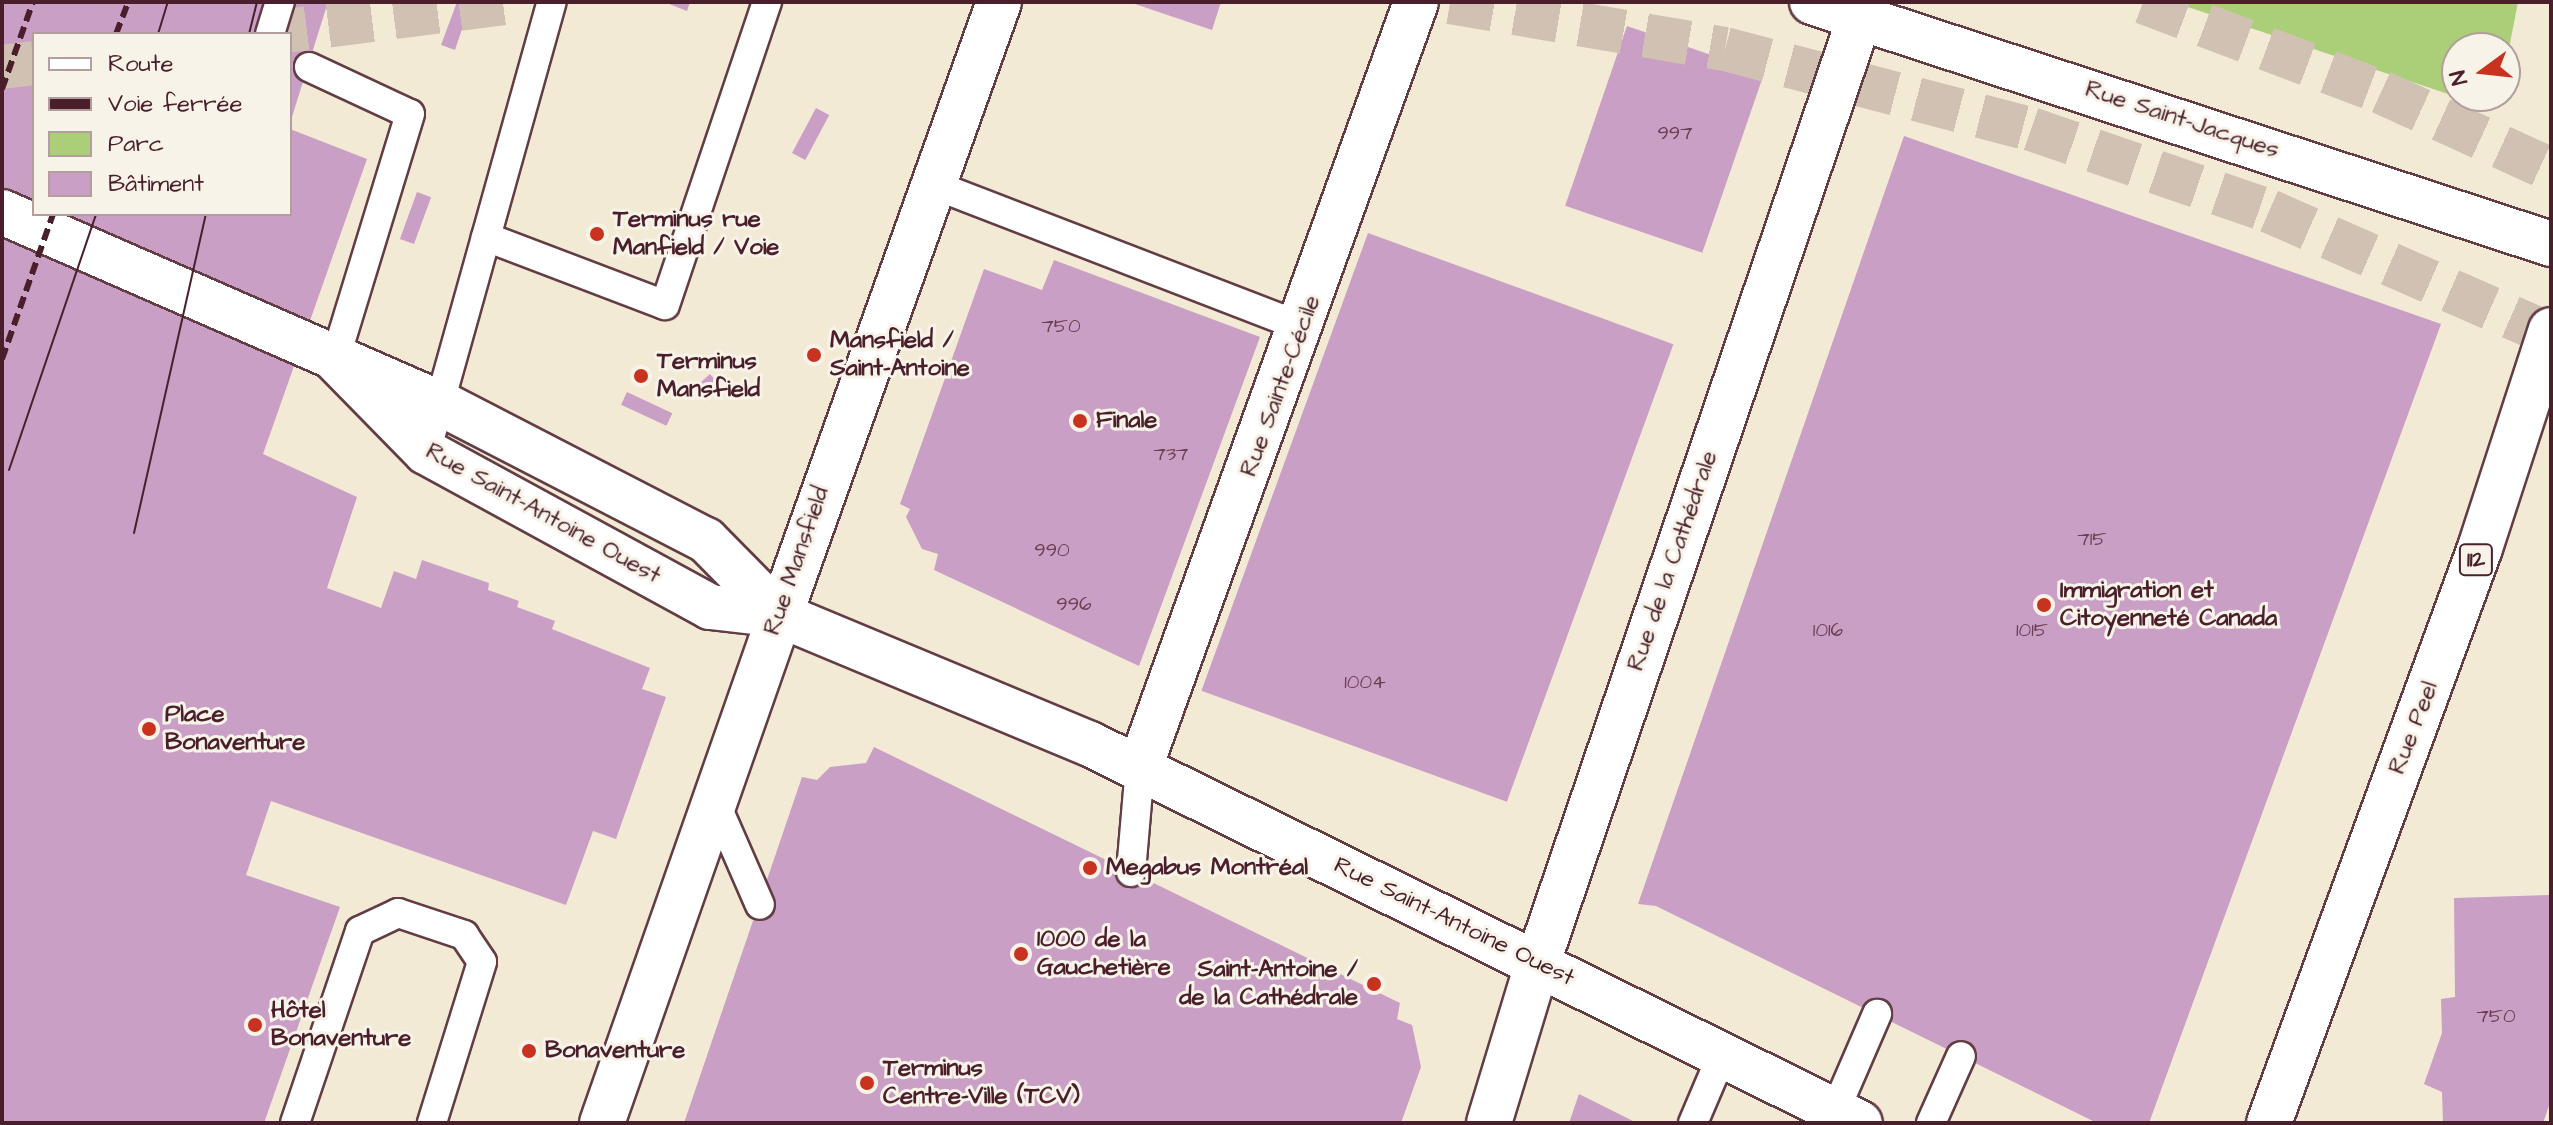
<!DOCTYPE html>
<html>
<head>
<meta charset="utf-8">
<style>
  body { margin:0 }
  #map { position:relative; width:2553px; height:1125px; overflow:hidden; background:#f2ead4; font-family:"Architects Daughter",sans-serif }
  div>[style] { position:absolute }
  .green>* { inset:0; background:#abcf79 }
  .building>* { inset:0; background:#ca9fc5; transform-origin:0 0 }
  .trunk-tunnel>* { height:44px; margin-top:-22px; transform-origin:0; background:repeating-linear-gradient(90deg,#d0c1b2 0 44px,transparent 0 66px) }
  .roads { filter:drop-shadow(2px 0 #633d44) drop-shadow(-2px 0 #633d44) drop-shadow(0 2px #633d44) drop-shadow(0 -2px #633d44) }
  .service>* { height:28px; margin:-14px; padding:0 14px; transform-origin:14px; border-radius:14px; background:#fff }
  .minor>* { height:44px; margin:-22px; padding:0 22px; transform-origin:22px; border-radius:22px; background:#fff }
  .secondary>* { height:44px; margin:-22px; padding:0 22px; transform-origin:22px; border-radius:22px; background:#fff }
  .primary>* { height:44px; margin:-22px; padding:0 22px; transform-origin:22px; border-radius:22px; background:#fff }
  .tram>* { height:2px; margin:-1px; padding:0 1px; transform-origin:1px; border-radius:1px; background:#4a1f2b }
  .rail>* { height:6px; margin-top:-3px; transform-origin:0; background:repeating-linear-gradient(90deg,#4a1f2b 0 12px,transparent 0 18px) }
  .bridges { filter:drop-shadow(2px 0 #633d44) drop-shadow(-2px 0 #633d44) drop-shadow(0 2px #633d44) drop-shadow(0 -2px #633d44) }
  .service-bridge>* { height:28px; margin:-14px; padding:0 14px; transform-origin:14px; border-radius:14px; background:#fff }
  .dots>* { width:22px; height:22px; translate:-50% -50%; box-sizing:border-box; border:4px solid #f7f3e8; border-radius:50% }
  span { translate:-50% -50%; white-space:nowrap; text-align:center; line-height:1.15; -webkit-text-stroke:6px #f7f3e8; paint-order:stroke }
  .number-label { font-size:20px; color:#6a3f52 }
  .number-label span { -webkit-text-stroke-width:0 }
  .shield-label span { padding:2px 6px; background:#f7f3e8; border:2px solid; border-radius:6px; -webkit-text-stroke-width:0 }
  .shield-label { font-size:22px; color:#4a1f2b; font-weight:700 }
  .street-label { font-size:24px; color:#4a1f2b }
  .poi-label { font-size:24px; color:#4a1f2b; font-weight:700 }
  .left { translate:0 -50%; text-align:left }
  .right { translate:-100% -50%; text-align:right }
  .frame { position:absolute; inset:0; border:4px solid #4a1f2b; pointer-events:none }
  .legend { position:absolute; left:32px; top:32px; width:260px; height:184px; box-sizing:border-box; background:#f7f3e8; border:2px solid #b29e9c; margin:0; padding:10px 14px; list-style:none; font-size:24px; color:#4a1f2b }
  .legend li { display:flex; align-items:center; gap:16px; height:40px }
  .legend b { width:40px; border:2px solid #b29e9c }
  .north { position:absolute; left:2441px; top:32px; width:80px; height:80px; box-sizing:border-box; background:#f7f3e8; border:2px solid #b29e9c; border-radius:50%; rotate:255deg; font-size:22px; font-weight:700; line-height:32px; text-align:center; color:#4a1f2b }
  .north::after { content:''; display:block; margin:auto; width:28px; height:36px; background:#c8321e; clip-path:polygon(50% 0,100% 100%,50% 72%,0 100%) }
</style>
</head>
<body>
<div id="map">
  <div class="green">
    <i style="clip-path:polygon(2173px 2px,2518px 2px,2505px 69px,2505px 48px,2457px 48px,2457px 96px,2496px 96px,2481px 105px)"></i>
  </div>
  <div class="building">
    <i style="clip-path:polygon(2px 2px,328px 2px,291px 120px,290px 34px,34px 34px,34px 214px,290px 214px,290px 129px,367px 159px,263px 454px,357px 497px,327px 588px,381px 608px,394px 571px,416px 579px,422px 560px,489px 583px,488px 590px,519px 601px,517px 607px,555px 621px,552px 629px,650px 668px,642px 689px,666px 697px,616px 839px,593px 831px,566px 905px,271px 801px,246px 875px,340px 907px,264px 1123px,2px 1123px)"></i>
    <i style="clip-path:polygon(457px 2px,471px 2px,455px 50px,441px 45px)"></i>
    <i style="clip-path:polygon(664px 2px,690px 2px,687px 11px)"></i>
    <i style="clip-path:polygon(1129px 2px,1221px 2px,1212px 30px)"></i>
    <i style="left:1627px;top:26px;width:145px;height:190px;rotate:19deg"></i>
    <i style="left:816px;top:108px;width:15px;height:51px;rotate:28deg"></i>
    <i style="clip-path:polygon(1904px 136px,2441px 324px,2149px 1123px,2097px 1123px,1656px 906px,1638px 904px)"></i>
    <i style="left:417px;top:192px;width:15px;height:50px;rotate:20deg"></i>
    <i style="left:1368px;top:233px;width:325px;height:487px;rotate:20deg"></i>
    <i style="clip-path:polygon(1054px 260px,1260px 337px,1139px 666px,934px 570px,938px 554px,922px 549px,906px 517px,910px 509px,900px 504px,984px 269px,1042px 290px)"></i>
    <i style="left:710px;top:374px;width:12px;height:16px;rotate:48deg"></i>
    <i style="left:627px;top:392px;width:50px;height:14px;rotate:25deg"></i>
    <i style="clip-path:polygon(874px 747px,1400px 1003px,1397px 1019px,1412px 1025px,1421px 1067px,1401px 1123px,684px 1123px,802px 777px,817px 780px,830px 767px,866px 763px)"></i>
    <i style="clip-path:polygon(2551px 895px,2551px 1100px,2543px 1123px,2443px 1123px,2442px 1092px,2424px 1084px,2442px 1033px,2441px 999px,2455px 997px,2454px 898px)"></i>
    <i style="clip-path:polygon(1579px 1094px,1637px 1123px,1569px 1123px)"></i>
  </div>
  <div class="trunk-tunnel">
    <i style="left:1450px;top:2px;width:279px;rotate:9.7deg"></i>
    <i style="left:1725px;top:49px;width:316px;rotate:14.7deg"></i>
    <i style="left:2031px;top:129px;width:252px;rotate:19deg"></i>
    <i style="left:2269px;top:211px;width:308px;rotate:23.7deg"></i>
    <i style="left:2143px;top:2px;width:254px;rotate:20.7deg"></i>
    <i style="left:2381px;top:92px;width:187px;rotate:24.6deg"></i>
    <i style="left:263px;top:34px;width:253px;rotate:-7.3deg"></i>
    <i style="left:2px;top:67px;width:32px;rotate:-7deg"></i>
  </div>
  <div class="roads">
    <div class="service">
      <i style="left:309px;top:67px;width:111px;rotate:25deg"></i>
      <i style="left:410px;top:114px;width:256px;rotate:107deg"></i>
      <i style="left:937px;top:186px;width:392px;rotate:21.1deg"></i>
      <i style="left:486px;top:237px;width:191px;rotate:20.8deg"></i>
      <i style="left:665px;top:305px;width:320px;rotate:-71.4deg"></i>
      <i style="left:426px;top:452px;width:467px;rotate:-74.4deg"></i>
      <i style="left:715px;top:802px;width:112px;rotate:66.4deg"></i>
      <i style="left:1131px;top:872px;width:105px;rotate:-85.1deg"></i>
      <i style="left:1835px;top:1111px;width:106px;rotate:-66.6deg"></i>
      <i style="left:295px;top:1123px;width:203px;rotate:-71.3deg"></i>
      <i style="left:360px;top:931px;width:42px;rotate:-25.3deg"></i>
      <i style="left:398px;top:913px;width:70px;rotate:18.4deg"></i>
      <i style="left:464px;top:935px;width:32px;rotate:56deg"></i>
      <i style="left:482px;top:962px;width:169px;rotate:107.3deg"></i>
      <i style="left:1693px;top:1123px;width:74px;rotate:-66.9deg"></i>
      <i style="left:1931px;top:1123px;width:73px;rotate:-65.9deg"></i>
    </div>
    <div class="minor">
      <i style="left:1140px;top:767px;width:813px;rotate:-70.16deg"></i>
      <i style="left:602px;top:1123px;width:538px;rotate:-70.69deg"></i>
      <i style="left:1489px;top:1123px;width:168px;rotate:-73.1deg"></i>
    </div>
    <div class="secondary">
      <i style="left:1812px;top:2px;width:778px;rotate:18.13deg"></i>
      <i style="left:2px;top:212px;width:478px;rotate:23.6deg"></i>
      <i style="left:440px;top:403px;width:299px;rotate:27.3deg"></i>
      <i style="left:706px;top:540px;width:105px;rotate:45.4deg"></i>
      <i style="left:335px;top:359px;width:130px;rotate:45.6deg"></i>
      <i style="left:426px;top:452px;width:324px;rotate:28.6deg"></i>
      <i style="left:710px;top:607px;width:70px;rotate:6.5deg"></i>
      <i style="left:780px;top:615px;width:336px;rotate:22.6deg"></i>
      <i style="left:1090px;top:744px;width:858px;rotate:26.21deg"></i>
      <i style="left:780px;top:615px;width:651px;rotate:-70.34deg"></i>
      <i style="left:1538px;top:962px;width:1014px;rotate:-71.19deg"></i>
    </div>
    <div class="primary">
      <i style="left:2269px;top:1123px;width:612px;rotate:-69.85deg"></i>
      <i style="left:2480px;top:548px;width:229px;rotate:-72deg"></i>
    </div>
  </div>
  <div class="tram">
    <i style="left:158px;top:34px;width:34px;rotate:-73deg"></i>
    <i style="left:249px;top:34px;width:33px;rotate:-76deg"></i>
    <i style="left:9px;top:470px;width:270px;rotate:-71.2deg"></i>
    <i style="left:134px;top:533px;width:327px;rotate:-77.3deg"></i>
  </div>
  <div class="rail">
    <i style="left:116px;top:34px;width:34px;rotate:-69deg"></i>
    <i style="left:2px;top:89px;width:92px;rotate:-70.4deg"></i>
    <i style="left:2px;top:359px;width:154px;rotate:-70.6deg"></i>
  </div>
  <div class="bridges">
    <div class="service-bridge">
      <i style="left:270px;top:34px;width:34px;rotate:-73deg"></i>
    </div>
  </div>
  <div class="dots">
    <i style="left:597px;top:234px;background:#c8321e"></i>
    <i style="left:814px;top:355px;background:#c8321e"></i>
    <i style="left:641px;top:376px;background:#c8321e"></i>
    <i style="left:1080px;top:421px;background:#c8321e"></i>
    <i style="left:2044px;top:605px;background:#c8321e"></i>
    <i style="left:149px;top:729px;background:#c8321e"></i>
    <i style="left:1090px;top:868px;background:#c8321e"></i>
    <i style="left:1021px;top:954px;background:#c8321e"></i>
    <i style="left:1374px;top:984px;background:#c8321e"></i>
    <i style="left:255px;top:1025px;background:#c8321e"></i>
    <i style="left:529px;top:1051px;background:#c8321e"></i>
    <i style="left:867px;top:1083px;background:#c8321e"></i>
  </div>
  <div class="number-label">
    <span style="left:1675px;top:133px">997</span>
    <span style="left:1061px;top:326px">750</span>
    <span style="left:1171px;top:454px">737</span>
    <span style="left:2092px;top:539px">715</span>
    <span style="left:1052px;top:550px">990</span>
    <span style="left:1074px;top:604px">996</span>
    <span style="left:1828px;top:630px">1016</span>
    <span style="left:2032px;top:630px">1015</span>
    <span style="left:1365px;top:682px">1004</span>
    <span style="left:2496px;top:1016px">750</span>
  </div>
  <div class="shield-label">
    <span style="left:2476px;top:560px">112</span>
  </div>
  <div class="street-label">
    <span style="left:2182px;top:120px;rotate:18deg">Rue Saint-Jacques</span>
    <span style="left:1281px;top:386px;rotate:-70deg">Rue Sainte-Cécile</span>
    <span style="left:543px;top:514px;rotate:29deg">Rue Saint-Antoine Ouest</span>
    <span style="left:797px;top:561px;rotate:-71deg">Rue Mansfield</span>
    <span style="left:1673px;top:561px;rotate:-71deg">Rue de la Cathédrale</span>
    <span style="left:2414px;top:728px;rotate:-69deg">Rue Peel</span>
    <span style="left:1454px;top:922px;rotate:26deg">Rue Saint-Antoine Ouest</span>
  </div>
  <div class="poi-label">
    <span class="left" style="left:613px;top:234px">Terminus rue<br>Manfield / Voie</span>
    <span class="left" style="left:830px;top:355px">Mansfield /<br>Saint-Antoine</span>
    <span class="left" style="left:657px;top:376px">Terminus<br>Mansfield</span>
    <span class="left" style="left:1096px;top:421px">Finale</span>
    <span class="left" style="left:2060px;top:605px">Immigration et<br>Citoyenneté Canada</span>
    <span class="left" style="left:165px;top:729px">Place<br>Bonaventure</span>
    <span class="left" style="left:1106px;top:868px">Megabus Montréal</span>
    <span class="left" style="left:1037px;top:954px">1000 de la<br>Gauchetière</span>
    <span class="right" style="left:1358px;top:984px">Saint-Antoine /<br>de la Cathédrale</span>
    <span class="left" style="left:271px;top:1025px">Hôtel<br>Bonaventure</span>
    <span class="left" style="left:545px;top:1051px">Bonaventure</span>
    <span class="left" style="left:883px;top:1083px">Terminus<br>Centre-Ville (TCV)</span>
  </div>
  <div class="frame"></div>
  <ul class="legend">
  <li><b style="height:10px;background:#fff"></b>Route</li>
  <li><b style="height:10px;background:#4a1f2b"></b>Voie ferrée</li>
  <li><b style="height:22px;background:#abcf79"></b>Parc</li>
  <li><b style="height:22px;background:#ca9fc5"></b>Bâtiment</li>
  </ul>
  <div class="north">N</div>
</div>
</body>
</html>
